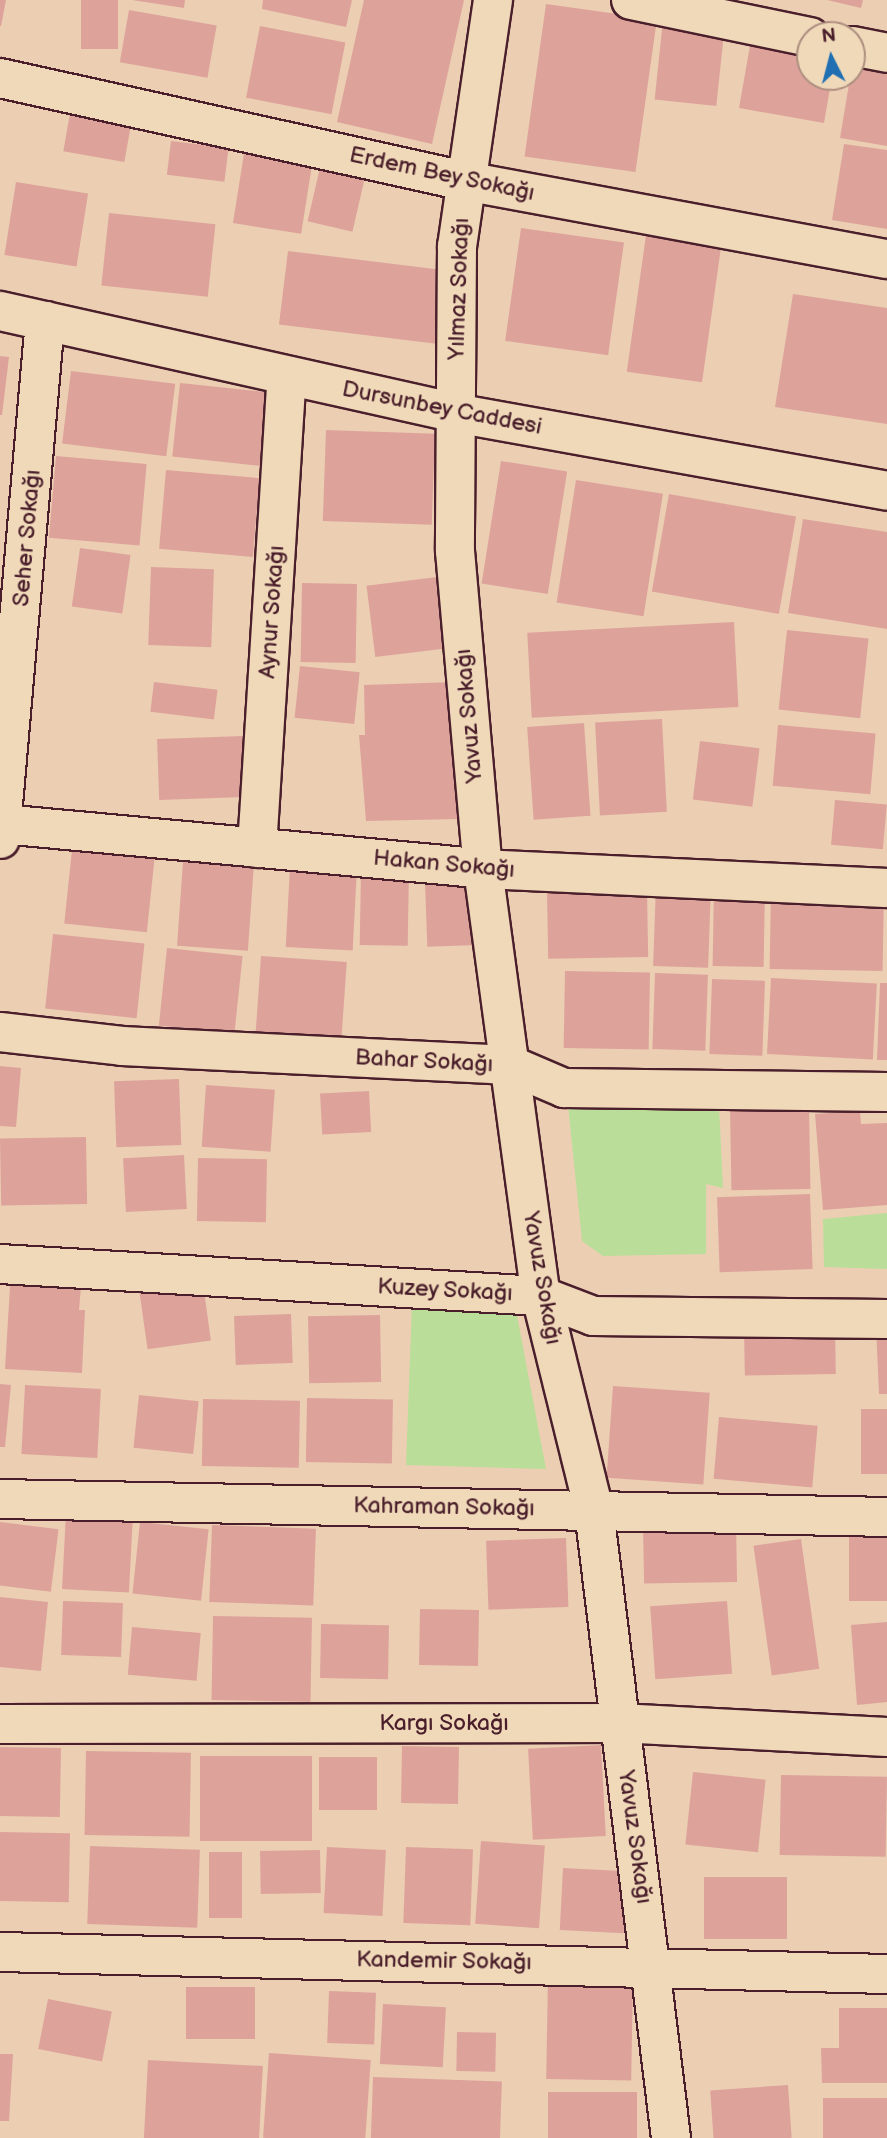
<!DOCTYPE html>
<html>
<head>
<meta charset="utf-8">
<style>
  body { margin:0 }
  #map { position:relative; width:887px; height:2138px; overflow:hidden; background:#ecceb3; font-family:"Balsamiq Sans",sans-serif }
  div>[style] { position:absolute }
  .green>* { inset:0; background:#bade99 }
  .building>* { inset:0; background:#dda39b; transform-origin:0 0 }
  .roads { filter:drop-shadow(2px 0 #4a1f2b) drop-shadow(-2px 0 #4a1f2b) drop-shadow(0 2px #4a1f2b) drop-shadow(0 -2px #4a1f2b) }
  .minor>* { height:38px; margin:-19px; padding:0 19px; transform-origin:19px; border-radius:19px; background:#f0d9b9 }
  span { translate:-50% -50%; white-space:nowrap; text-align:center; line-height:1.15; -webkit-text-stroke:6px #f0d9b9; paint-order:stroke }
  .street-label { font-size:23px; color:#4a1f2b }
  .north { position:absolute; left:796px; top:21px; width:70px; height:70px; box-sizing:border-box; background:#f0d9b9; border:2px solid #ae8f80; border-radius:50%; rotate:354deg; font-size:19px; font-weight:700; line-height:28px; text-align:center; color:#4a1f2b }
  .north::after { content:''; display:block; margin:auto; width:24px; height:32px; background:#1f6fb2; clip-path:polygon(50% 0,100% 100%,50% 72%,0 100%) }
</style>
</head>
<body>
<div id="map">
  <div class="green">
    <i style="clip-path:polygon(568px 1105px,719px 1106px,723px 1188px,706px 1184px,706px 1254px,603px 1256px,582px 1241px)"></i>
    <i style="clip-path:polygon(887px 1213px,887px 1269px,824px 1267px,823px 1219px)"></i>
    <i style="clip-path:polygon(412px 1303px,516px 1310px,546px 1469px,406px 1465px)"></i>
  </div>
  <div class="building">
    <i style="clip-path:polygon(0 0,6px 0,1px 26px,0 26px)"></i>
    <i style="left:81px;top:0;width:37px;height:49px"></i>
    <i style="clip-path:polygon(132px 0,185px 0,184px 8px)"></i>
    <i style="clip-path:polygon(263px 0,352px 0,346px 27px,262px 9px)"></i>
    <i style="clip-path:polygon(364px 0,464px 0,432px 144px,337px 122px)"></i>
    <i style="clip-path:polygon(827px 0,863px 0,861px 8px)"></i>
    <i style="left:546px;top:4px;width:112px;height:154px;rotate:8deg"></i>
    <i style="left:129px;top:10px;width:89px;height:53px;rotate:10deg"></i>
    <i style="left:663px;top:20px;width:62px;height:80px;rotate:6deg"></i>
    <i style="left:260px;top:26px;width:87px;height:73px;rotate:11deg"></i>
    <i style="clip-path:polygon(751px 40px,810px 50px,810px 77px,832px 77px,824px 123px,739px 108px)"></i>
    <i style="clip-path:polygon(853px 60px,887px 66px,887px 146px,840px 138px)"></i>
    <i style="left:72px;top:102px;width:62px;height:50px;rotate:10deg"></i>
    <i style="left:171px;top:141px;width:58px;height:34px;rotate:7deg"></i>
    <i style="clip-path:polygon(844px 144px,887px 150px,887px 229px,832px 220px)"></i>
    <i style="left:245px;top:147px;width:69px;height:77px;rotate:9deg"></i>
    <i style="left:322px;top:159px;width:46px;height:64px;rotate:13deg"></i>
    <i style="left:16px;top:182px;width:73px;height:74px;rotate:9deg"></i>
    <i style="left:109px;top:213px;width:107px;height:73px;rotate:6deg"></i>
    <i style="left:521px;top:228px;width:104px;height:114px;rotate:8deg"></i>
    <i style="left:646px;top:235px;width:76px;height:138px;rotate:8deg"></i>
    <i style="left:288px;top:251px;width:158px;height:74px;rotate:7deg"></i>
    <i style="clip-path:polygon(793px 294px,887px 308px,887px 424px,775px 407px)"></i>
    <i style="clip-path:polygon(0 356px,9px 357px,2px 415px,0 415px)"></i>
    <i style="left:71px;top:371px;width:105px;height:73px;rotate:7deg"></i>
    <i style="left:180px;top:383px;width:97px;height:74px;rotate:6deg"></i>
    <i style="left:326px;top:430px;width:109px;height:91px;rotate:2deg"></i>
    <i style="left:56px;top:456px;width:91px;height:82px;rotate:5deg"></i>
    <i style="left:501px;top:461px;width:67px;height:124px;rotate:9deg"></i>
    <i style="left:166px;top:470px;width:94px;height:79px;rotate:5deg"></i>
    <i style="left:576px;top:480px;width:88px;height:124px;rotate:9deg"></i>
    <i style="left:669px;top:494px;width:129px;height:99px;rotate:10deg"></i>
    <i style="clip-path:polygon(803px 519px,887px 532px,887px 629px,788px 613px)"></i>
    <i style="left:80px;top:548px;width:51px;height:59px;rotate:8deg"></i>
    <i style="left:151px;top:567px;width:63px;height:78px;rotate:2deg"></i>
    <i style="left:437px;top:577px;width:72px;height:71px;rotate:83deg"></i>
    <i style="left:302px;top:583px;width:55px;height:79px;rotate:1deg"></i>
    <i style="left:734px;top:622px;width:85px;height:207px;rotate:87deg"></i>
    <i style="left:787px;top:630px;width:82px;height:80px;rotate:6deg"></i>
    <i style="left:300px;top:666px;width:60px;height:52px;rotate:6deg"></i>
    <i style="left:154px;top:682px;width:64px;height:30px;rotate:7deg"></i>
    <i style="clip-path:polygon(454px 682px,458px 819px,366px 821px,359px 735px,365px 735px,364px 685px)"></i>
    <i style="left:662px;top:719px;width:93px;height:67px;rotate:87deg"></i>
    <i style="left:584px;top:723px;width:93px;height:57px;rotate:86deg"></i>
    <i style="left:778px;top:725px;width:98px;height:61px;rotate:5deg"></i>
    <i style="left:243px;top:736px;width:61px;height:86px;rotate:88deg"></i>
    <i style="left:700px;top:741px;width:60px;height:59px;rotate:7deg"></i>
    <i style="left:835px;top:800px;width:52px;height:45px;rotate:5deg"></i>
    <i style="left:72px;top:850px;width:83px;height:74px;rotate:6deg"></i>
    <i style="left:183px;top:861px;width:71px;height:85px;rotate:4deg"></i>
    <i style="left:290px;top:866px;width:67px;height:81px;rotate:3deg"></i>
    <i style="left:361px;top:870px;width:48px;height:75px;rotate:1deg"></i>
    <i style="left:475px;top:881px;width:64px;height:50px;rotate:88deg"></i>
    <i style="left:656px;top:884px;width:55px;height:82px;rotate:2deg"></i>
    <i style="left:714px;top:886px;width:51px;height:80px;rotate:1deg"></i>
    <i style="left:647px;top:889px;width:68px;height:100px;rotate:89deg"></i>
    <i style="left:771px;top:889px;width:113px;height:80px;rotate:1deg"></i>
    <i style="left:53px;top:934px;width:92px;height:75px;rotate:6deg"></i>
    <i style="left:167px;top:948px;width:76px;height:78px;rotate:6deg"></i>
    <i style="left:261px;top:956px;width:86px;height:79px;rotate:4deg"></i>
    <i style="left:565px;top:971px;width:85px;height:77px;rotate:1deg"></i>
    <i style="left:655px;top:973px;width:53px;height:76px;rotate:2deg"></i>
    <i style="left:771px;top:978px;width:106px;height:76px;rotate:3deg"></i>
    <i style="left:712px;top:979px;width:53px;height:75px;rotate:2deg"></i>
    <i style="clip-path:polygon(880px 983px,887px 983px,887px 1060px,877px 1060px)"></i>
    <i style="clip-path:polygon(0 1066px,21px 1068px,16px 1127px,0 1126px)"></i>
    <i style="left:179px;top:1079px;width:66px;height:65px;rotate:88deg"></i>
    <i style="left:206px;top:1085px;width:69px;height:62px;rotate:4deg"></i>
    <i style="left:369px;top:1091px;width:41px;height:49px;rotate:87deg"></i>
    <i style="left:809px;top:1106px;width:83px;height:79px;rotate:89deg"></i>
    <i style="clip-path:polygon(860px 1111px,861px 1124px,887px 1123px,887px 1205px,823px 1210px,815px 1114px)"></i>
    <i style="left:86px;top:1137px;width:67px;height:86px;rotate:89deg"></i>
    <i style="left:184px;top:1155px;width:54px;height:61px;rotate:87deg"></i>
    <i style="left:198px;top:1158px;width:69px;height:63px;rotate:1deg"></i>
    <i style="left:810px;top:1194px;width:75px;height:93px;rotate:88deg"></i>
    <i style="clip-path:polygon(11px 1270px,82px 1275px,79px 1310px,85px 1310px,82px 1373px,5px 1369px)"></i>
    <i style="left:203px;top:1284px;width:57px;height:64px;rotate:82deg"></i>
    <i style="left:291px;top:1314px;width:49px;height:57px;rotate:88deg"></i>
    <i style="left:380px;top:1315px;width:67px;height:72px;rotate:89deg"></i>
    <i style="left:835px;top:1327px;width:47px;height:91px;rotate:89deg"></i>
    <i style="clip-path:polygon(876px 1327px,887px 1327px,887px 1394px,879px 1394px)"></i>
    <i style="clip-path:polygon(0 1384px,11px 1385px,5px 1447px,0 1447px)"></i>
    <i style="left:25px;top:1385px;width:76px;height:69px;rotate:3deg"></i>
    <i style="left:613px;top:1386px;width:97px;height:92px;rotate:4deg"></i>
    <i style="left:139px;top:1395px;width:60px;height:53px;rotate:6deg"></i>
    <i style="left:307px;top:1398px;width:86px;height:64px;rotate:1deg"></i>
    <i style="left:203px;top:1399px;width:97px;height:67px;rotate:1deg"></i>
    <i style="left:861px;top:1409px;width:26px;height:65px"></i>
    <i style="left:719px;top:1417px;width:99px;height:62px;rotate:5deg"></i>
    <i style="left:66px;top:1513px;width:67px;height:76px;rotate:3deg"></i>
    <i style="left:736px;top:1521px;width:61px;height:93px;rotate:89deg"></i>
    <i style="left:0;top:1522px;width:59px;height:63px;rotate:7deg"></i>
    <i style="left:140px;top:1522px;width:69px;height:72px;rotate:6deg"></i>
    <i style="left:212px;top:1525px;width:104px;height:77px;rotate:2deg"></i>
    <i style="left:849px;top:1535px;width:38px;height:66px"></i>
    <i style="left:566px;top:1538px;width:69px;height:80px;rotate:88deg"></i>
    <i style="left:801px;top:1539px;width:131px;height:48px;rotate:82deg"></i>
    <i style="clip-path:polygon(0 1597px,48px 1602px,41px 1671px,0 1667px)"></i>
    <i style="left:63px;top:1601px;width:60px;height:54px;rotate:2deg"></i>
    <i style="left:727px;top:1601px;width:73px;height:77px;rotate:86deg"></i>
    <i style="left:479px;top:1610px;width:56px;height:59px;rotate:91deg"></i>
    <i style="left:213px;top:1616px;width:99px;height:84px;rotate:1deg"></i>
    <i style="clip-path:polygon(887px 1622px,887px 1702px,857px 1705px,851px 1625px)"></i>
    <i style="left:321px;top:1624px;width:68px;height:54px;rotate:1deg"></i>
    <i style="left:132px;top:1627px;width:69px;height:48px;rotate:5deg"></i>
    <i style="left:601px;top:1745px;width:91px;height:73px;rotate:87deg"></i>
    <i style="left:402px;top:1746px;width:57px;height:57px;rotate:1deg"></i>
    <i style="left:0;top:1747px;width:61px;height:69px;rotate:1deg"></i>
    <i style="left:86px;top:1751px;width:105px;height:84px;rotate:1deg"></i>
    <i style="left:312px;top:1756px;width:85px;height:112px;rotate:90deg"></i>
    <i style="left:319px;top:1757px;width:58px;height:53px"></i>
    <i style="left:693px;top:1772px;width:73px;height:73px;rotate:6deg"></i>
    <i style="left:781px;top:1775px;width:106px;height:80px;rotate:1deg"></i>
    <i style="left:0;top:1832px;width:70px;height:69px;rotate:1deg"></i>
    <i style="left:481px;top:1841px;width:64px;height:83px;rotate:4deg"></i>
    <i style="left:90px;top:1846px;width:110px;height:78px;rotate:2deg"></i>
    <i style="left:327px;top:1847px;width:59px;height:66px;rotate:3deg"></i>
    <i style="left:406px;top:1847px;width:67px;height:76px;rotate:2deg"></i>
    <i style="left:320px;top:1850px;width:43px;height:60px;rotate:89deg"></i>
    <i style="left:242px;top:1852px;width:66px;height:33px;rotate:90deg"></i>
    <i style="left:563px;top:1868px;width:64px;height:62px;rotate:3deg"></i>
    <i style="left:704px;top:1877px;width:83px;height:62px"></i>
    <i style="left:548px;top:1976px;width:85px;height:103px;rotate:1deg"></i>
    <i style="left:186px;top:1987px;width:69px;height:52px"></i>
    <i style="left:329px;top:1991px;width:47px;height:52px;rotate:2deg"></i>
    <i style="left:48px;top:1999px;width:65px;height:51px;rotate:11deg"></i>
    <i style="left:383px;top:2004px;width:63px;height:60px;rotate:3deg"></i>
    <i style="clip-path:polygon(839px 2008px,887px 2008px,887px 2083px,822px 2083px,821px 2048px,839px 2048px)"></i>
    <i style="left:457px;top:2032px;width:39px;height:39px;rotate:1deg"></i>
    <i style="left:269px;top:2053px;width:102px;height:85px;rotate:4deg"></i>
    <i style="clip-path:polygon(0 2054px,13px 2054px,9px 2121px,0 2121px)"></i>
    <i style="left:148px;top:2060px;width:115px;height:78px;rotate:3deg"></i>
    <i style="left:373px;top:2077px;width:129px;height:61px;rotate:2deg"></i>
    <i style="left:788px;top:2085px;width:53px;height:78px;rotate:86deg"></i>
    <i style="left:548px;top:2092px;width:89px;height:46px"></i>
    <i style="left:887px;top:2098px;width:40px;height:64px;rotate:90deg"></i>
  </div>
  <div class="roads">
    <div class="minor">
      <i style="left:493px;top:0;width:249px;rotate:98.3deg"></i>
      <i style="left:457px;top:246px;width:305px;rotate:90.4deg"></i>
      <i style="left:455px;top:551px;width:319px;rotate:85deg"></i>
      <i style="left:483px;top:869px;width:431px;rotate:82.3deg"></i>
      <i style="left:541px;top:1296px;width:220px;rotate:76.1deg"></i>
      <i style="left:594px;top:1510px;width:633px;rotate:83.01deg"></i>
      <i style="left:631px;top:0;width:183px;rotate:11.7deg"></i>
      <i style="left:852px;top:46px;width:36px;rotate:11deg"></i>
      <i style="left:0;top:78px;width:476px;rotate:12.5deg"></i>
      <i style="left:465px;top:181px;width:429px;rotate:10.5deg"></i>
      <i style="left:0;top:311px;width:466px;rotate:12.6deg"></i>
      <i style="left:455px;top:413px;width:439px;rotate:10.2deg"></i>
      <i style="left:2px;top:824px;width:483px;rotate:5.3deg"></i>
      <i style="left:483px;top:869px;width:404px;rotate:2.7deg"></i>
      <i style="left:0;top:839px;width:520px;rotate:-85.04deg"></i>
      <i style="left:257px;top:848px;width:473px;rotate:-86.4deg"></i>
      <i style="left:0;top:1032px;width:123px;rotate:6.5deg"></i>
      <i style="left:122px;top:1046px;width:388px;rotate:2.8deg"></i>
      <i style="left:510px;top:1065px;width:59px;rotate:23.1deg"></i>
      <i style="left:564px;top:1088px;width:323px;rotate:0.7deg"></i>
      <i style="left:0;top:1264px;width:542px;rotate:3.39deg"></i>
      <i style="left:541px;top:1296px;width:56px;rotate:21deg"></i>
      <i style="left:593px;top:1316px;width:294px;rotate:0.6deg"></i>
      <i style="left:0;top:1499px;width:887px;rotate:1.16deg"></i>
      <i style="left:0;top:1724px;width:619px;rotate:-0.09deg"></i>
      <i style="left:619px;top:1723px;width:268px;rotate:3deg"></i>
      <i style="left:0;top:1952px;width:887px;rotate:1.42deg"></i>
    </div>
  </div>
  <div class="street-label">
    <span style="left:442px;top:174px;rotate:12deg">Erdem Bey Sokağı</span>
    <span style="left:459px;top:289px;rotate:-88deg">Yılmaz Sokağı</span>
    <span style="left:442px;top:408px;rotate:11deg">Dursunbey Caddesi</span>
    <span style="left:27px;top:538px;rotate:-85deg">Seher Sokağı</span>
    <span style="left:272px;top:612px;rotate:-86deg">Aynur Sokağı</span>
    <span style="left:469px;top:716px;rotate:-95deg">Yavuz Sokağı</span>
    <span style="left:444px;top:864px;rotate:5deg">Hakan Sokağı</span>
    <span style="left:424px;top:1061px;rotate:3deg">Bahar Sokağı</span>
    <span style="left:542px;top:1278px;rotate:80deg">Yavuz Sokağı</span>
    <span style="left:445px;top:1290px;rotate:3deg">Kuzey Sokağı</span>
    <span style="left:444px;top:1507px;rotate:1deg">Kahraman Sokağı</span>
    <span style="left:444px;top:1723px">Kargı Sokağı</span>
    <span style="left:635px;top:1837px;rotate:82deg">Yavuz Sokağı</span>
    <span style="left:444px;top:1961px;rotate:1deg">Kandemir Sokağı</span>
  </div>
  <div class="north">N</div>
</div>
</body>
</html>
